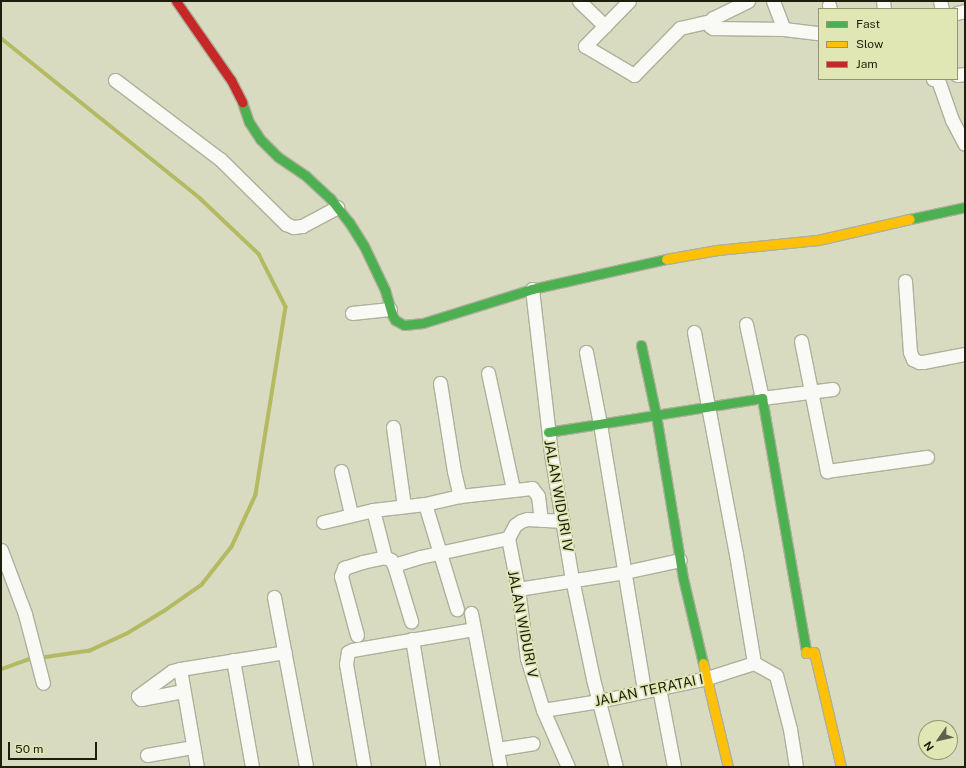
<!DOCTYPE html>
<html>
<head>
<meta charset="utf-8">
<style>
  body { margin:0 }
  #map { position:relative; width:966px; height:768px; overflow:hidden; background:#d8dbc0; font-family:"Public Sans",sans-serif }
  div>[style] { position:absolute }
  .stream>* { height:3.5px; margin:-1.75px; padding:0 1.75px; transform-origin:1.75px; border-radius:1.75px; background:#b4ba62 }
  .roads { filter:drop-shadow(1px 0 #aeb09b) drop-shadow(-1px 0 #aeb09b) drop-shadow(0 1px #aeb09b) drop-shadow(0 -1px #aeb09b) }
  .street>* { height:13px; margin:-6.5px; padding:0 6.5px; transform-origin:6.5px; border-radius:6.5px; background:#f9faf6 }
  .fast>* { height:9px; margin:-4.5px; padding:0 4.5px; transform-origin:4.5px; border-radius:4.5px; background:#4caf50 }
  .slow>* { height:9px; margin:-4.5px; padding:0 4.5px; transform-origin:4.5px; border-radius:4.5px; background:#ffc107 }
  .jam>* { height:9px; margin:-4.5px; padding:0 4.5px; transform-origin:4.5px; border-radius:4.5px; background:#c62828 }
  span { translate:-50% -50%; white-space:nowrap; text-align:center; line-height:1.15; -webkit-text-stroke:3.5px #e1e7b4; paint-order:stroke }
  .street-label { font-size:14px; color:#1d1f0c }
  .frame { position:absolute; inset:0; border:2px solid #1d1f0c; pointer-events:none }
  .legend { position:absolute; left:818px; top:8px; width:140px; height:72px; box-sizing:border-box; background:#e1e7b4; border:1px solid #939771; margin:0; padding:5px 7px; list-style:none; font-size:12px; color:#1d1f0c }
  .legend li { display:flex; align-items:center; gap:8px; height:20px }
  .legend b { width:20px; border:1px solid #939771 }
  .north { position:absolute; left:918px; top:720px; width:40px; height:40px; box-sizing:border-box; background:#e1e7b4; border:1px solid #939771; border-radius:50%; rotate:236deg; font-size:11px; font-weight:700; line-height:16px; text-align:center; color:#1d1f0c }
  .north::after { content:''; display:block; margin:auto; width:14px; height:18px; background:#5e614b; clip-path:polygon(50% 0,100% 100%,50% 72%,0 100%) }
  .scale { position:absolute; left:8px; top:742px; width:89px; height:18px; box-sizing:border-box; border:2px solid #1d1f0c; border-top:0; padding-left:5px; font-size:12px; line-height:14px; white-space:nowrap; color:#1d1f0c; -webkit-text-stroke:3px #e1e7b4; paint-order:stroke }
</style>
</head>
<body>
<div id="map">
  <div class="stream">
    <i style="left:1px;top:38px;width:257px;rotate:38.8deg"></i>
    <i style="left:201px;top:199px;width:80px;rotate:43.5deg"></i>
    <i style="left:259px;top:254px;width:59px;rotate:63deg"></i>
    <i style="left:286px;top:307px;width:190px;rotate:99.1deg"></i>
    <i style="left:256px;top:495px;width:57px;rotate:114.8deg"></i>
    <i style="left:232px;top:547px;width:48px;rotate:128.3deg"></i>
    <i style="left:202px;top:585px;width:45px;rotate:144.9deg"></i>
    <i style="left:165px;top:611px;width:44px;rotate:148.8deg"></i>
    <i style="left:127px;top:634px;width:41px;rotate:155.3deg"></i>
    <i style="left:90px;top:651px;width:63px;rotate:171.7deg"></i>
    <i style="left:28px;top:660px;width:29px;rotate:160deg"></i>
  </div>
  <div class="roads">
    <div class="street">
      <i style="left:579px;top:1px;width:36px;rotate:44deg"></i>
      <i style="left:629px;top:1px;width:63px;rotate:134.4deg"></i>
      <i style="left:585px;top:46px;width:57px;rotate:30.6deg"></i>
      <i style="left:634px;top:75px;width:66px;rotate:-45.6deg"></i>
      <i style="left:680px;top:28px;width:31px;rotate:-13deg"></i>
      <i style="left:748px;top:1px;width:39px;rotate:154deg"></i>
      <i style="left:713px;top:18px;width:5px;rotate:127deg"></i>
      <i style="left:710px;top:22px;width:4px;rotate:90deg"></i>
      <i style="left:710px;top:26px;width:4px;rotate:34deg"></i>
      <i style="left:713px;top:28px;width:71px;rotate:0.8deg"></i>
      <i style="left:784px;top:29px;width:35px;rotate:7deg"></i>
      <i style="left:773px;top:1px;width:30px;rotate:69deg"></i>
      <i style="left:883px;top:1px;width:8px;rotate:83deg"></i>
      <i style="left:940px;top:1px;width:8px;rotate:76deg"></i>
      <i style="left:829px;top:5px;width:4px;rotate:76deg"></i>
      <i style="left:957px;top:13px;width:8px;rotate:-14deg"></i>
      <i style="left:957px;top:75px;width:8px;rotate:-7deg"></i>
      <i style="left:933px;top:79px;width:5px;rotate:11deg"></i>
      <i style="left:938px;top:80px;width:42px;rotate:70.7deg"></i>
      <i style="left:952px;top:120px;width:27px;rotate:62deg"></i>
      <i style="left:115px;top:80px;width:131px;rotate:37deg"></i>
      <i style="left:220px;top:159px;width:93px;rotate:44.6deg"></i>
      <i style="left:286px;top:224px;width:8px;rotate:23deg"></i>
      <i style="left:293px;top:227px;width:9px;rotate:-6deg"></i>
      <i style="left:302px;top:226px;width:40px;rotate:-28deg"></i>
      <i style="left:905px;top:281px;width:71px;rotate:86deg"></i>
      <i style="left:910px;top:352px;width:8px;rotate:67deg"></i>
      <i style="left:913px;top:359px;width:7px;rotate:27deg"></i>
      <i style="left:919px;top:362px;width:4px"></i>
      <i style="left:923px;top:362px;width:43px;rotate:-10.8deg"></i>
      <i style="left:532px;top:289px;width:166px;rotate:83.4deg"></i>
      <i style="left:551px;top:454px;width:127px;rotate:80.5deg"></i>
      <i style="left:572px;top:579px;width:102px;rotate:78.1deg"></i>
      <i style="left:593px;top:679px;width:91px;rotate:75.4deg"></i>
      <i style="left:352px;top:313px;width:38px;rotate:-6deg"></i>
      <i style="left:746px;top:324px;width:76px;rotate:77.8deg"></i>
      <i style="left:762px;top:398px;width:71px;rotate:-7.3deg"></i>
      <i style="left:694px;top:332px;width:226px;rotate:79.3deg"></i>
      <i style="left:736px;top:554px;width:110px;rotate:80.6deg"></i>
      <i style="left:801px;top:341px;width:133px;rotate:78.7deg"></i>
      <i style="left:827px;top:471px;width:101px;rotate:-8deg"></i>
      <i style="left:586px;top:352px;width:73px;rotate:79deg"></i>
      <i style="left:600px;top:424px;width:271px;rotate:80.6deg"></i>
      <i style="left:488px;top:373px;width:119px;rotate:77.8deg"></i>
      <i style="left:440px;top:383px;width:89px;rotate:81deg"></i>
      <i style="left:454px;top:471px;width:26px;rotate:77deg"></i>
      <i style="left:460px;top:496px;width:72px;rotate:-6.3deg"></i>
      <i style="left:532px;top:488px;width:10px;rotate:53deg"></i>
      <i style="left:538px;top:496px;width:24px;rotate:83deg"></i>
      <i style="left:393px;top:427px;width:80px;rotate:82.1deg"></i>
      <i style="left:341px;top:471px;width:44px;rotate:76.9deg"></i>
      <i style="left:425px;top:504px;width:110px;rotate:73.1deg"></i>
      <i style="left:373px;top:510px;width:52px;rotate:-6.6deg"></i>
      <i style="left:425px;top:504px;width:36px;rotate:-13deg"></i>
      <i style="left:563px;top:521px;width:36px;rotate:-177deg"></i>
      <i style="left:527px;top:519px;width:6px;rotate:162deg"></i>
      <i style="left:521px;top:521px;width:7px;rotate:146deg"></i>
      <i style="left:515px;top:525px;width:15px;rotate:118deg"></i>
      <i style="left:508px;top:538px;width:52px;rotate:78.9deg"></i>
      <i style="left:518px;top:589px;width:70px;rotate:82.6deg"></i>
      <i style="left:527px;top:658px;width:54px;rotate:72.9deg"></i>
      <i style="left:543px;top:710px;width:62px;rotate:66.3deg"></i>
      <i style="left:323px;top:522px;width:51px;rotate:-13.5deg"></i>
      <i style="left:373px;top:510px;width:49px;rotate:75.7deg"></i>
      <i style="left:1px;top:550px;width:68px;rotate:69.4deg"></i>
      <i style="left:25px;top:614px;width:71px;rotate:75.4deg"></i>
      <i style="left:394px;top:565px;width:27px;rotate:-17deg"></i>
      <i style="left:420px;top:557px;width:90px;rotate:-12.2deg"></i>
      <i style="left:518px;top:589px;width:108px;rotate:-9deg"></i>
      <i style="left:625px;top:572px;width:56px;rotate:-12.3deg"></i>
      <i style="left:274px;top:597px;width:173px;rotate:79.3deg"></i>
      <i style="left:471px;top:613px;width:157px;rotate:79.3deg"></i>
      <i style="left:357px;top:635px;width:61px;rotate:-105.2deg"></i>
      <i style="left:341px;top:576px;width:9px;rotate:-69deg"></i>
      <i style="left:344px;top:568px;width:19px;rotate:-18deg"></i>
      <i style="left:362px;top:562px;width:24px;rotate:-12deg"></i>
      <i style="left:385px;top:557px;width:7px;rotate:27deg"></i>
      <i style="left:391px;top:560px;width:6px;rotate:59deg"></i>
      <i style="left:394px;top:565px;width:59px;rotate:73.1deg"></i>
      <i style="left:412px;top:639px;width:130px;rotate:80.7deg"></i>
      <i style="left:233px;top:660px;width:109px;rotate:79.9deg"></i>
      <i style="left:754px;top:663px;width:25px;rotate:29deg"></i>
      <i style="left:776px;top:675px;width:56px;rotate:75.5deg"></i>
      <i style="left:790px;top:729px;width:38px;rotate:81deg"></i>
      <i style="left:180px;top:669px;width:99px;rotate:80.2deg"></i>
      <i style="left:659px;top:688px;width:80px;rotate:79.2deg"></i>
      <i style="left:183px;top:691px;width:43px;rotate:169.2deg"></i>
      <i style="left:141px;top:699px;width:4px;rotate:-135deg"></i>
      <i style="left:138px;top:696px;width:42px;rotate:-36.3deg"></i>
      <i style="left:172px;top:671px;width:8px;rotate:-14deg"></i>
      <i style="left:180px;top:669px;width:106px;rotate:-9.2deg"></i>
      <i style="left:543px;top:710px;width:57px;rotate:-9.1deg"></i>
      <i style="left:599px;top:701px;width:110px;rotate:-12deg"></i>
      <i style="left:707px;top:678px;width:49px;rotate:-17.7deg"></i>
      <i style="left:497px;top:749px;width:36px;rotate:-9deg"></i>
      <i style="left:147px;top:755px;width:47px;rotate:-9.9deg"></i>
      <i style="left:364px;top:767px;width:105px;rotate:-99.9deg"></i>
      <i style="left:346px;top:664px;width:12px;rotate:-81deg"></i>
      <i style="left:348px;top:652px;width:4px;rotate:-27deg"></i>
      <i style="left:352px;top:650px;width:123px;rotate:-9.8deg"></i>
    </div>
    <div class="fast">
      <i style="left:242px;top:102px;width:21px;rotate:71deg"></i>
      <i style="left:249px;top:122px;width:20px;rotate:57deg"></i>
      <i style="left:260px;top:139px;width:25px;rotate:45deg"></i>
      <i style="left:278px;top:157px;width:34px;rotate:34deg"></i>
      <i style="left:306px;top:176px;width:33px;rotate:43deg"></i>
      <i style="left:330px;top:198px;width:31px;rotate:52deg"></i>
      <i style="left:349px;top:222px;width:28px;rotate:58deg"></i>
      <i style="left:364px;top:246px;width:49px;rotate:64.5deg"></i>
      <i style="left:385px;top:290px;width:26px;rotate:74deg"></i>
      <i style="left:392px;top:315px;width:6px;rotate:59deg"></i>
      <i style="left:395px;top:320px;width:10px;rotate:29deg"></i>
      <i style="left:404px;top:325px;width:19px;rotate:-6deg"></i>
      <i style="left:423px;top:323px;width:114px;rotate:-17.3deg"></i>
      <i style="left:532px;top:289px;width:137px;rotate:-12.6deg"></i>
      <i style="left:910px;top:219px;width:56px;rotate:-12.3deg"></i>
      <i style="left:641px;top:345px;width:72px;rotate:77.9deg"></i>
      <i style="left:656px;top:415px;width:165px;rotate:80.6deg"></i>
      <i style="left:683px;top:578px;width:87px;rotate:76.8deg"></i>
      <i style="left:548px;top:432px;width:217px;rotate:-9deg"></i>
      <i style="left:762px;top:398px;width:257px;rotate:80.1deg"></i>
    </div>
    <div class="slow">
      <i style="left:666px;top:259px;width:52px;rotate:-10deg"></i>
      <i style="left:717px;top:250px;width:101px;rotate:-5.7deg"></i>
      <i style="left:818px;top:240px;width:94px;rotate:-12.9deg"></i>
      <i style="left:806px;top:651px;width:2px;rotate:90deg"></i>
      <i style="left:806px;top:653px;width:8px;rotate:-7deg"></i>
      <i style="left:814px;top:652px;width:118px;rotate:76.8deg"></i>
      <i style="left:703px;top:663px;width:107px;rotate:76.5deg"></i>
    </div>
    <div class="jam">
      <i style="left:176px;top:1px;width:96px;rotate:55.2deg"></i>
      <i style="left:231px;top:80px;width:25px;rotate:63deg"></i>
    </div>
  </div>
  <div class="street-label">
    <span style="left:559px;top:496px;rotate:80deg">JALAN WIDURI IV</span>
    <span style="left:523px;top:624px;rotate:79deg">JALAN WIDURI V</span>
    <span style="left:649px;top:690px;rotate:-12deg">JALAN TERATAI I</span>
  </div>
  <div class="frame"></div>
  <ul class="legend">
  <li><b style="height:5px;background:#4caf50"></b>Fast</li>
  <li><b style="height:5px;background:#ffc107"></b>Slow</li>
  <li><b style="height:5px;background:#c62828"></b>Jam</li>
  </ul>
  <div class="north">N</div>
  <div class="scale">50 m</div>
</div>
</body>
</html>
